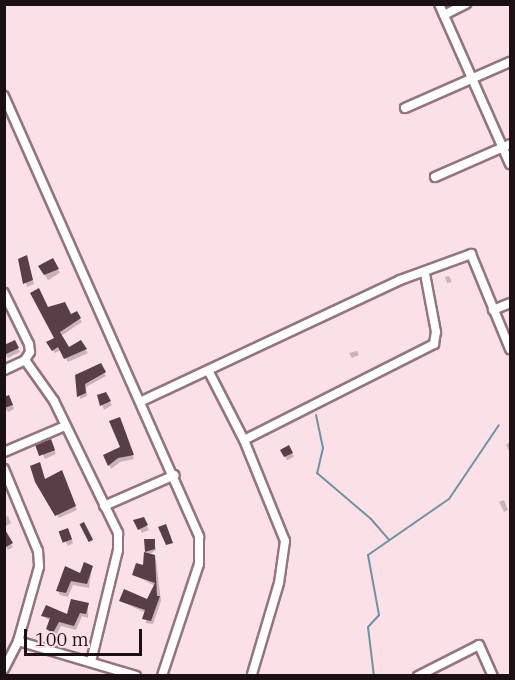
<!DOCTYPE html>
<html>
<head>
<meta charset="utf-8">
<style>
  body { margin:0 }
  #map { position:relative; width:515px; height:680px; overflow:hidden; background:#fbe0e8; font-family:"IBM Plex Serif",serif }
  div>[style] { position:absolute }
  .shadow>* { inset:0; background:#0003; transform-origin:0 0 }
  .stream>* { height:2px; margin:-1px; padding:0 1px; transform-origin:1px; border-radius:1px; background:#72929f }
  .building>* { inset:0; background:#593e47; transform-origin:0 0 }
  .roads { filter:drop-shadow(2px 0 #92757e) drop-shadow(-2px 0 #92757e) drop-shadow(0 2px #92757e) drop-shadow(0 -2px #92757e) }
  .minor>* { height:8px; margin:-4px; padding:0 4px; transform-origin:4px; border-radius:4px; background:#fff }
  span { translate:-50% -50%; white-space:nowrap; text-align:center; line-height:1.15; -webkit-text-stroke:6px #fbe0e8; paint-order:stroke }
  .frame { position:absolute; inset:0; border:6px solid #1b1013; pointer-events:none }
  .scale { position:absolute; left:24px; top:629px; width:118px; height:27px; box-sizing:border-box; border:3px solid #1b1013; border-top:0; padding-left:8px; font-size:18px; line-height:21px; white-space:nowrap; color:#1b1013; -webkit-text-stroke:4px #fbe0e8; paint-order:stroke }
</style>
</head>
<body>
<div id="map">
  <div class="shadow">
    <i style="clip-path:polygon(26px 257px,34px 284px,27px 287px,20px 260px)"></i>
    <i style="left:52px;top:260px;width:15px;height:14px;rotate:58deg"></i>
    <i style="clip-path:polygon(445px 277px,449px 276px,452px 282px,447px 283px)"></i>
    <i style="clip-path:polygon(48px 309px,70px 316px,76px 313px,82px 322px,61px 336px,68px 349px,80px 342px,88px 353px,68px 362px,61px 350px,55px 353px,50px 346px,56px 339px)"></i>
    <i style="clip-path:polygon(14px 342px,20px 352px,8px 358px,4px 353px)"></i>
    <i style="clip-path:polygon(357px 351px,359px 355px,352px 358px,349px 353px)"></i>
    <i style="clip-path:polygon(101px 365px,106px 376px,86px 387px,87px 396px,80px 399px,76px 376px)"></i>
    <i style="clip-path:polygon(105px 394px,112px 405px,104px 410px,99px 396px)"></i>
    <i style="clip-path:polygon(11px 401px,14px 409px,8px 412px,4px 407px)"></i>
    <i style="clip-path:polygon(121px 423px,134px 459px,120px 462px,111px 469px,105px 456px,122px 448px)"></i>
    <i style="clip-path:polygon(510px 442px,510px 452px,506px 445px)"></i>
    <i style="clip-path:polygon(52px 445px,56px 454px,45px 459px,38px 446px)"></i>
    <i style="left:289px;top:447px;width:11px;height:8px;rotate:63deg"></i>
    <i style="clip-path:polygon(63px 475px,77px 510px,59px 518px,36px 482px)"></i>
    <i style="clip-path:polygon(504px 500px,508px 510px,504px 512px,499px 502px)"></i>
    <i style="clip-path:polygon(8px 516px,11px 523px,4px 527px,4px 517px)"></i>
    <i style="clip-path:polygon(143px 519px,149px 530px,142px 533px,136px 521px)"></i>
    <i style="clip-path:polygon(68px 529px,73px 543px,68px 546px,61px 533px)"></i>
    <i style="clip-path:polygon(4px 535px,13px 547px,8px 550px,4px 544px)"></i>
    <i style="clip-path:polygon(154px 541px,156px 550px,149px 555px,156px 560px,161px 601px,153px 624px,146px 623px,146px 613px,120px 601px,148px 601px,155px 586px,134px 575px,145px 567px,146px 552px)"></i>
    <i style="clip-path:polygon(92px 567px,89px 588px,73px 585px,68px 597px,60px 595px,58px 591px,66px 568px,81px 575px)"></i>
    <i style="clip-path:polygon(88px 604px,88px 618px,82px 616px,76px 630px,61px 626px,56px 636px,50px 633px,50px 621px,43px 616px,68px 616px)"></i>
  </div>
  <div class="stream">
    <i style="left:316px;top:415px;width:34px;rotate:78deg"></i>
    <i style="left:323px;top:448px;width:26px;rotate:103deg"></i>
    <i style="left:317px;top:473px;width:71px;rotate:40.4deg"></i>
    <i style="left:371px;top:519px;width:28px;rotate:49deg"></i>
    <i style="left:374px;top:676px;width:49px;rotate:-97deg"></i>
    <i style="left:368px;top:627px;width:16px;rotate:-47deg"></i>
    <i style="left:379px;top:615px;width:61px;rotate:-100.4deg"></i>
    <i style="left:368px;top:555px;width:98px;rotate:-34.7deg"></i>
    <i style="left:449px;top:499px;width:89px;rotate:-56deg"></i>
  </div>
  <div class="building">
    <i style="clip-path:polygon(27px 255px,33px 280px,23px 284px,18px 259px)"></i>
    <i style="clip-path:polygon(53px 258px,59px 269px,44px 275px,38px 266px)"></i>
    <i style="clip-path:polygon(39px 288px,48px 307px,65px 302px,71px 314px,77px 311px,81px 318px,60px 332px,69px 347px,81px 340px,87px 349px,64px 359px,58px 347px,52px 351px,46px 342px,54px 338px,30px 293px)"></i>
    <i style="clip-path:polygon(15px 340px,19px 348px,4px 355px,4px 345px)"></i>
    <i style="clip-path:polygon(101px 363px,106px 372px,85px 384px,86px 393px,77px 397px,75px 375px)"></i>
    <i style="clip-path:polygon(106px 392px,111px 401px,100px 406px,97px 395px)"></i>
    <i style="clip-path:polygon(9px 395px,13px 405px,4px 408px,4px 397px)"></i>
    <i style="clip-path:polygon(120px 417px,134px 455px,118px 458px,108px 466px,103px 455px,120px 447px,109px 421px)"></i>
    <i style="left:51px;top:439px;width:12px;height:17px;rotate:70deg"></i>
    <i style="clip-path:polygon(289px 445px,293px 453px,284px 457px,280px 450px)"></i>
    <i style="clip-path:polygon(40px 462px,45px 479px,62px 470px,76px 506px,55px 516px,35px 482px,30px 466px)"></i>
    <i style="clip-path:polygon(144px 517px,148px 525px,138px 530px,133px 520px)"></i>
    <i style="left:84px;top:522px;width:20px;height:5px;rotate:63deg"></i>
    <i style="clip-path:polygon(166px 524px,173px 543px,166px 545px,158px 527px)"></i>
    <i style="clip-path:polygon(4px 528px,13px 543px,4px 548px)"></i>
    <i style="left:68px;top:528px;width:12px;height:10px;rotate:70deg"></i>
    <i style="clip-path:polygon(144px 539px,155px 539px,155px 549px,145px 552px)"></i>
    <i style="clip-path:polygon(144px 552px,155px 555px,157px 596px,160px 596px,151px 621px,142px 619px,145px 610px,119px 601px,124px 589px,147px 599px,155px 583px,132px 575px,136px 563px,143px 565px)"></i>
    <i style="clip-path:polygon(84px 562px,93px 566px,87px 584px,71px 581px,66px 593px,56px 591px,65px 566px,80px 573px)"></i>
    <i style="clip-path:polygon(71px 599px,89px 603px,86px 614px,80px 613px,74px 626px,59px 622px,53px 633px,46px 629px,50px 618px,41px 616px,46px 605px,67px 614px)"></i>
  </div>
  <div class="roads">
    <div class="minor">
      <i style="left:439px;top:4px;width:175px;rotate:66.1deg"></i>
      <i style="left:444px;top:15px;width:25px;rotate:-27deg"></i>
      <i style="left:4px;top:96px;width:482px;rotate:66.1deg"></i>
      <i style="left:199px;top:537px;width:27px;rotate:90deg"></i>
      <i style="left:199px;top:564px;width:118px;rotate:108.3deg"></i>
      <i style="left:405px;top:108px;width:115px;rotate:-23.7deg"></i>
      <i style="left:435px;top:177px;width:82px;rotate:-23.7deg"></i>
      <i style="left:4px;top:293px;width:57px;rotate:63.9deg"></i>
      <i style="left:29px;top:344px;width:8px;rotate:83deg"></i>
      <i style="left:30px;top:352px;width:9px;rotate:122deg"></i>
      <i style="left:25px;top:360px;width:50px;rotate:54.7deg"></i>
      <i style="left:54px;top:401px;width:147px;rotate:64.1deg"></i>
      <i style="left:118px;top:533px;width:17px;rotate:90deg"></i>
      <i style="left:118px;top:550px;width:115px;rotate:103.6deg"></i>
      <i style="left:493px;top:310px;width:18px;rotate:-22deg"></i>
      <i style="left:4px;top:370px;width:23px;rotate:-25deg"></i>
      <i style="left:209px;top:372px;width:76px;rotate:62.8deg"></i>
      <i style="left:244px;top:440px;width:109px;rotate:67.9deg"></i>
      <i style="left:285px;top:541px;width:42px;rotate:98.1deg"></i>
      <i style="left:279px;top:583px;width:95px;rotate:106.5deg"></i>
      <i style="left:142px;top:401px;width:285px;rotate:-25.1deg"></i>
      <i style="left:400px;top:280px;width:76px;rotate:-20.1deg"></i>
      <i style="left:471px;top:254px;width:103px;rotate:67.7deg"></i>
      <i style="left:244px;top:440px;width:213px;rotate:-26.8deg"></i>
      <i style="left:434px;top:344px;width:12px;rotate:-81deg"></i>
      <i style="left:436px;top:332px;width:59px;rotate:-100.7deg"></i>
      <i style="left:4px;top:452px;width:66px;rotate:-23.1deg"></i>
      <i style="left:4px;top:469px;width:89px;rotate:67.5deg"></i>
      <i style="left:38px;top:551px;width:16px;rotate:86deg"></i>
      <i style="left:39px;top:567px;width:77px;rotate:105.8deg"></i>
      <i style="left:104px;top:506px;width:77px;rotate:-23.6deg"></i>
      <i style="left:4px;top:669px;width:31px;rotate:-63deg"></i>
      <i style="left:18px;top:641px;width:123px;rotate:16.5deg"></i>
      <i style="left:418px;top:676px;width:68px;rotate:-26.9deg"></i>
      <i style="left:479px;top:645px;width:34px;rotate:66deg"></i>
    </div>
  </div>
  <div class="frame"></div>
  <div class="scale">100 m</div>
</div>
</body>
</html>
